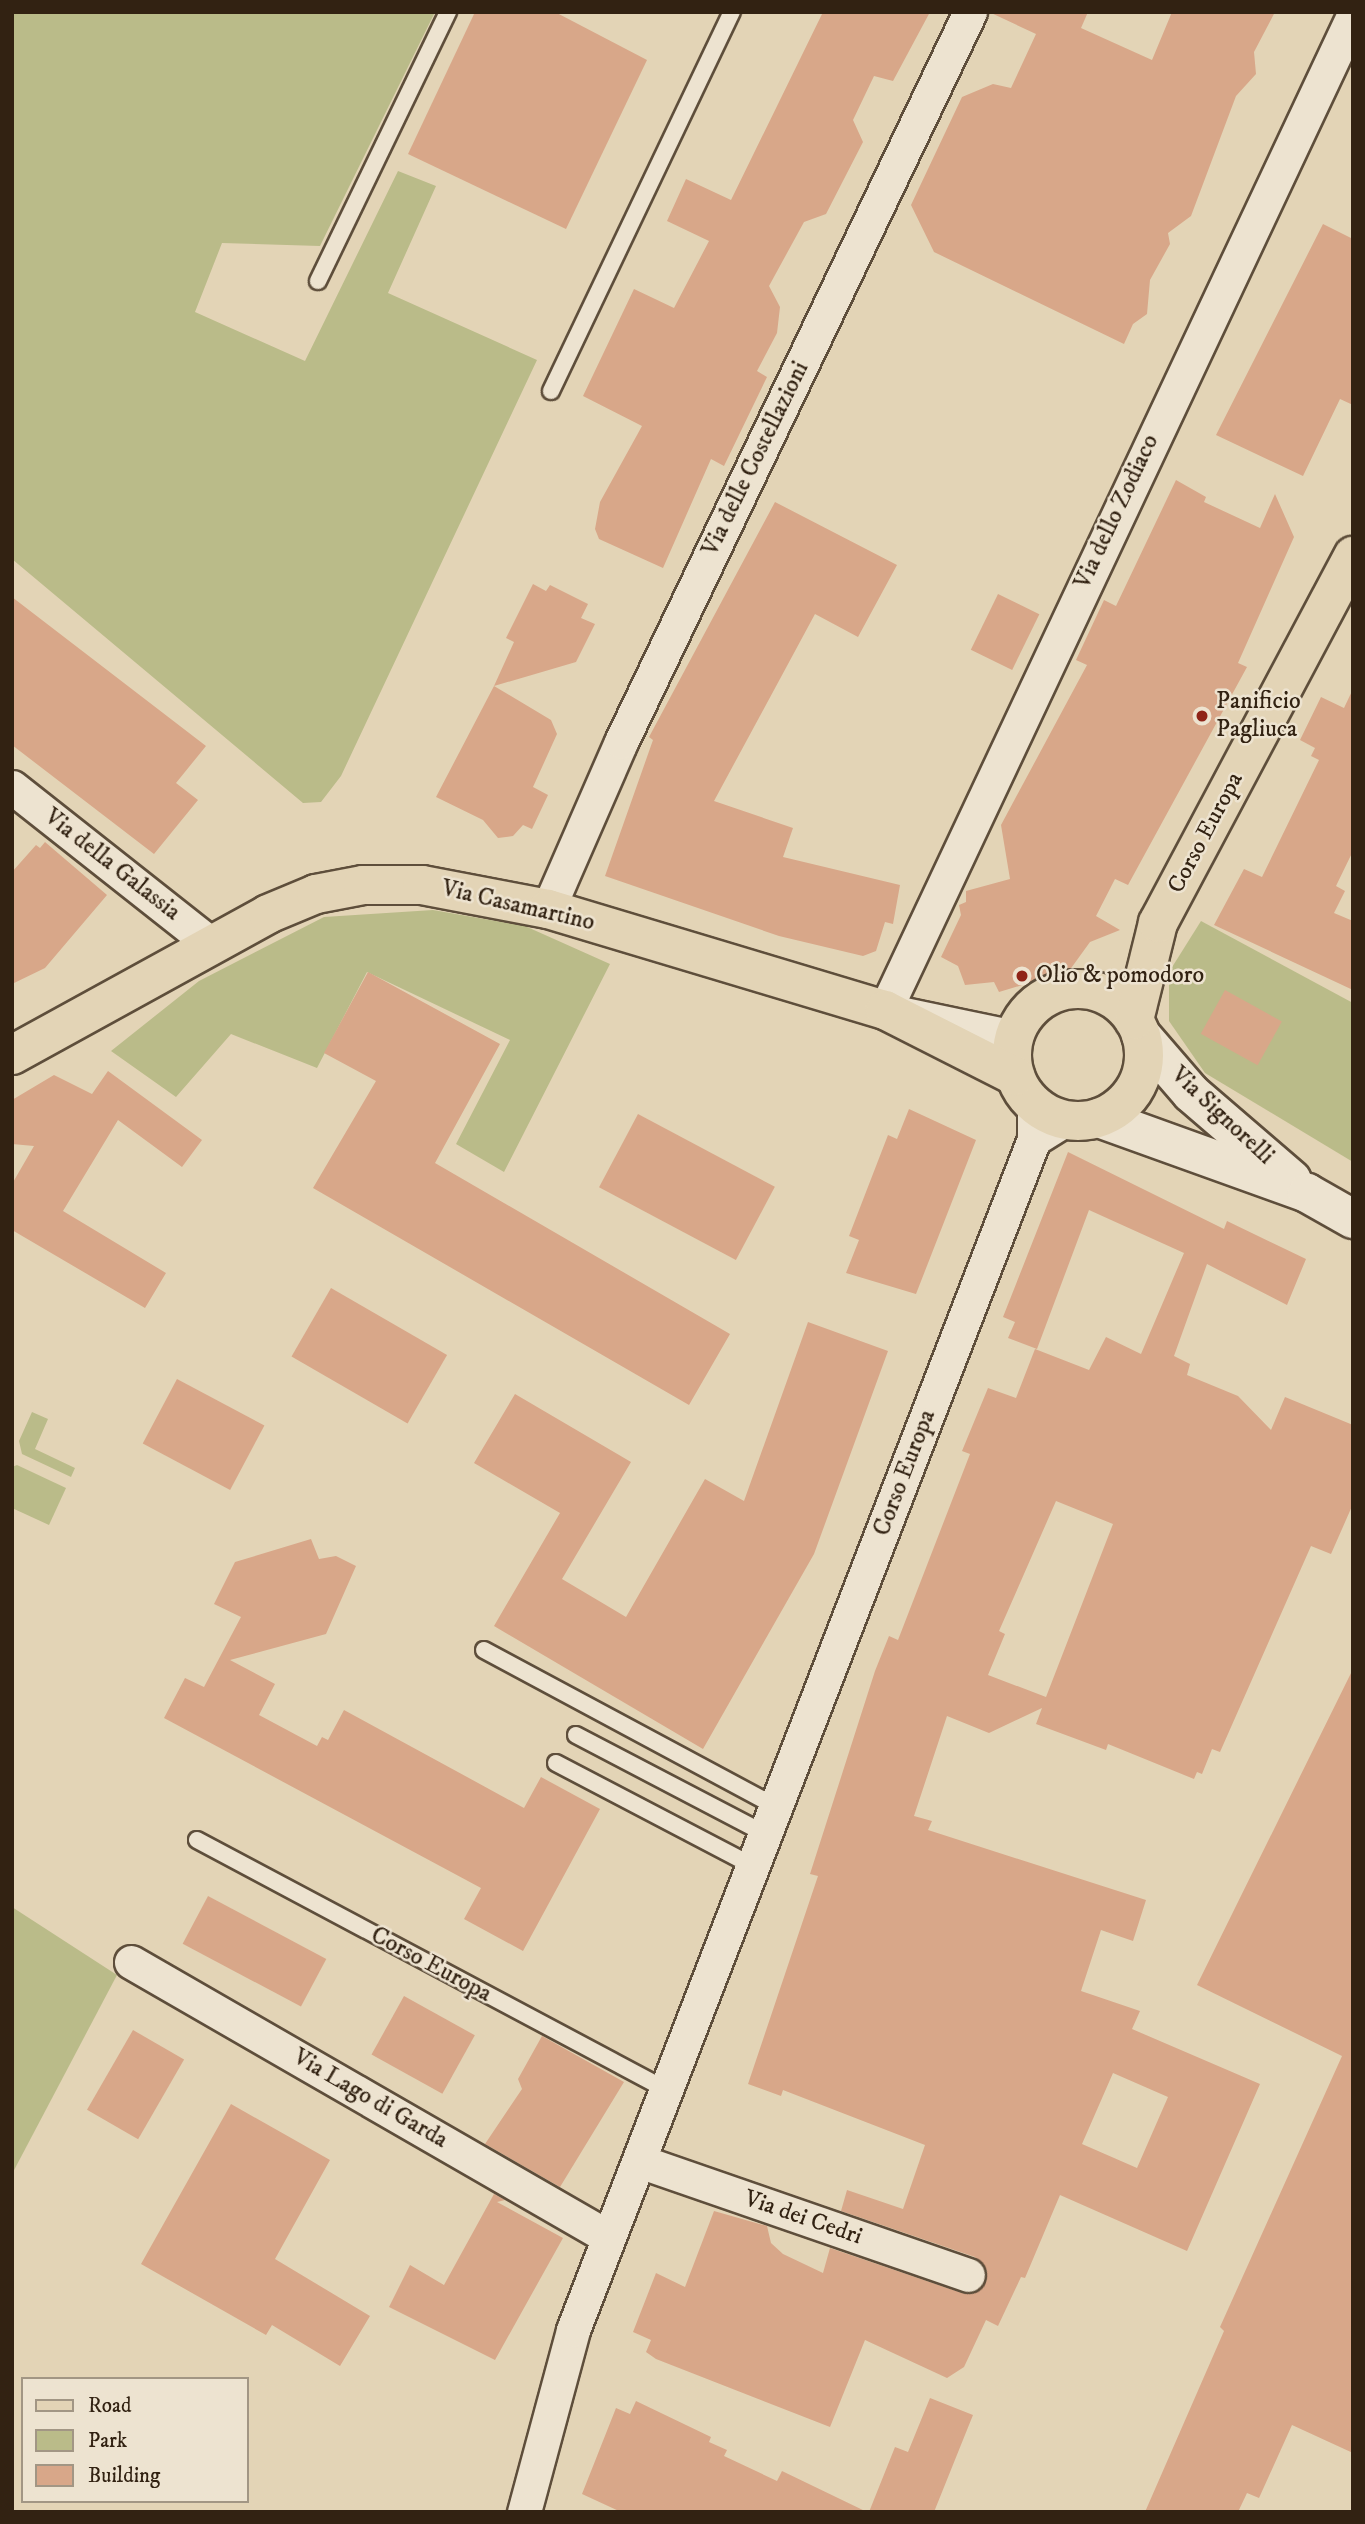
<!DOCTYPE html>
<html>
<head>
<meta charset="utf-8">
<style>
  body { margin:0 }
  #map { position:relative; width:1365px; height:2524px; overflow:hidden; background:#e3d4b6; font-family:"IM FELL DW Pica",serif }
  div>[style] { position:absolute }
  .green>* { inset:0; background:#babb89 }
  .building>* { inset:0; background:#d8a789; transform-origin:0 0 }
  .roads { filter:drop-shadow(2px 0 #5e4e3b) drop-shadow(-2px 0 #5e4e3b) drop-shadow(0 2px #5e4e3b) drop-shadow(0 -2px #5e4e3b) }
  .service>* { height:16px; margin:-8px; padding:0 8px; transform-origin:8px; border-radius:8px; background:#ede3d0 }
  .minor>* { height:33px; margin:-16.5px; padding:0 16.5px; transform-origin:16.5px; border-radius:16.5px; background:#ede3d0 }
  .tertiary>* { height:38px; margin:-19px; padding:0 19px; transform-origin:19px; border-radius:19px; background:#ede3d0 }
  .primary>* { height:38px; margin:-19px; padding:0 19px; transform-origin:19px; border-radius:19px; background:#e3d4b6 }
  .primary>.ring { margin:-19px; padding:0; box-sizing:content-box; background:none; border:38px solid #e3d4b6; border-radius:50% }
  .dots>* { width:19px; height:19px; translate:-50% -50%; box-sizing:border-box; border:4px solid #ede3d0; border-radius:50% }
  span { translate:-50% -50%; white-space:nowrap; text-align:center; line-height:1.15; -webkit-text-stroke:5px #ede3d0; paint-order:stroke }
  .street-label { font-size:24px; color:#322212 }
  .poi-label { font-size:24px; color:#322212 }
  .left { translate:0 -50%; text-align:left }
  .frame { position:absolute; inset:0; border:14px solid #322212; pointer-events:none }
  .legend { position:absolute; left:21px; top:2377px; width:228px; height:126px; box-sizing:border-box; background:#ede3d0; border:2px solid #a29684; margin:0; padding:9px 12px; list-style:none; font-size:21px; color:#322212 }
  .legend li { display:flex; align-items:center; gap:14px; height:35px }
  .legend b { width:35px; border:2px solid #a29684 }
</style>
</head>
<body>
<div id="map">
  <div class="green">
    <i style="clip-path:polygon(12px 12px,435px 12px,320px 246px,222px 243px,195px 312px,305px 361px,398px 171px,436px 186px,388px 293px,537px 360px,341px 776px,321px 802px,303px 803px,12px 559px)"></i>
    <i style="clip-path:polygon(433px 910px,525px 926px,610px 964px,504px 1172px,456px 1144px,510px 1040px,367px 972px,317px 1068px,231px 1034px,176px 1097px,111px 1051px,199px 981px,324px 917px)"></i>
    <i style="clip-path:polygon(1201px 921px,1353px 1003px,1353px 1162px,1205px 1073px,1169px 1021px,1169px 972px)"></i>
    <i style="clip-path:polygon(32px 1412px,48px 1419px,35px 1449px,75px 1468px,71px 1477px,22px 1454px,19px 1441px)"></i>
    <i style="clip-path:polygon(17px 1465px,66px 1488px,49px 1525px,12px 1508px,12px 1467px)"></i>
    <i style="clip-path:polygon(12px 1907px,117px 1975px,12px 2174px)"></i>
  </div>
  <div class="building">
    <i style="clip-path:polygon(475px 12px,555px 12px,647px 60px,566px 229px,408px 154px)"></i>
    <i style="clip-path:polygon(823px 12px,930px 12px,893px 81px,874px 76px,853px 120px,863px 142px,826px 214px,804px 222px,769px 286px,780px 307px,777px 333px,757px 371px,767px 377px,724px 466px,711px 459px,663px 568px,599px 539px,595px 529px,600px 502px,642px 426px,583px 396px,634px 289px,674px 308px,709px 241px,667px 221px,686px 179px,731px 200px)"></i>
    <i style="clip-path:polygon(989px 12px,1088px 12px,1081px 28px,1152px 60px,1172px 12px,1275px 12px,1254px 52px,1256px 74px,1236px 96px,1191px 216px,1168px 233px,1170px 244px,1150px 280px,1147px 314px,1133px 324px,1124px 344px,934px 252px,911px 205px,962px 97px,993px 84px,1011px 88px,1036px 34px)"></i>
    <i style="clip-path:polygon(1323px 224px,1353px 239px,1353px 405px,1340px 399px,1303px 476px,1216px 435px)"></i>
    <i style="clip-path:polygon(1176px 480px,1206px 497px,1204px 502px,1260px 528px,1275px 494px,1294px 537px,1238px 663px,1247px 667px,1128px 885px,1115px 879px,1096px 916px,1120px 930px,1090px 942px,1069px 971px,999px 992px,994px 982px,965px 985px,958px 966px,941px 957px,961px 915px,959px 905px,966px 902px,966px 891px,1010px 879px,1001px 825px,1087px 665px,1076px 660px,1104px 600px,1116px 606px)"></i>
    <i style="clip-path:polygon(775px 502px,897px 565px,858px 637px,815px 614px,714px 801px,793px 828px,783px 857px,900px 885px,893px 924px,885px 922px,876px 951px,863px 956px,779px 936px,605px 876px,653px 740px,649px 737px)"></i>
    <i style="clip-path:polygon(533px 584px,546px 591px,550px 585px,588px 604px,581px 618px,595px 624px,576px 662px,494px 686px,514px 642px,506px 638px)"></i>
    <i style="left:998px;top:594px;width:46px;height:62px;rotate:26deg"></i>
    <i style="clip-path:polygon(12px 597px,206px 746px,176px 783px,198px 800px,154px 854px,12px 745px)"></i>
    <i style="clip-path:polygon(494px 686px,551px 720px,557px 734px,533px 787px,548px 795px,532px 829px,523px 825px,513px 836px,498px 838px,483px 820px,436px 797px)"></i>
    <i style="clip-path:polygon(1353px 689px,1353px 851px,1336px 886px,1345px 891px,1334px 913px,1353px 921px,1353px 990px,1214px 925px,1244px 869px,1262px 877px,1319px 760px,1311px 756px,1315px 748px,1300px 740px,1321px 697px,1344px 708px)"></i>
    <i style="clip-path:polygon(45px 842px,107px 895px,45px 968px,12px 984px,12px 872px,36px 845px,40px 848px)"></i>
    <i style="clip-path:polygon(368px 972px,500px 1044px,435px 1163px,730px 1334px,689px 1405px,313px 1188px,376px 1081px,324px 1053px)"></i>
    <i style="left:1225px;top:990px;width:65px;height:50px;rotate:29deg"></i>
    <i style="clip-path:polygon(108px 1071px,202px 1140px,182px 1167px,118px 1120px,63px 1211px,166px 1273px,145px 1308px,12px 1230px,12px 1184px,34px 1146px,12px 1144px,12px 1100px,54px 1075px,92px 1094px)"></i>
    <i style="clip-path:polygon(909px 1109px,976px 1140px,916px 1294px,846px 1273px,859px 1240px,849px 1236px,888px 1135px,897px 1139px)"></i>
    <i style="left:638px;top:1114px;width:155px;height:83px;rotate:28deg"></i>
    <i style="clip-path:polygon(evenodd,1068px 1152px,1224px 1229px,1227px 1221px,1306px 1259px,1287px 1305px,1207px 1264px,1174px 1356px,1190px 1364px,1187px 1375px,1238px 1396px,1271px 1430px,1285px 1397px,1353px 1425px,1353px 1504px,1331px 1554px,1311px 1546px,1220px 1752px,1212px 1749px,1202px 1774px,1197px 1772px,1194px 1779px,1108px 1744px,1106px 1750px,1036px 1724px,1042px 1708px,989px 1733px,947px 1716px,914px 1816px,932px 1821px,928px 1830px,1146px 1900px,1133px 1941px,1101px 1930px,1081px 1991px,1140px 2011px,1132px 2029px,1260px 2084px,1187px 2251px,1060px 2195px,1025px 2278px,1021px 2277px,998px 2326px,986px 2320px,964px 2367px,947px 2378px,865px 2340px,830px 2427px,656px 2359px,646px 2352px,651px 2340px,633px 2332px,656px 2273px,685px 2287px,714px 2211px,767px 2226px,771px 2243px,783px 2254px,823px 2273px,830px 2248px,962px 2293px,972px 2294px,986px 2282px,987px 2271px,975px 2257px,841px 2211px,847px 2190px,903px 2209px,925px 2145px,783px 2090px,781px 2096px,748px 2084px,818px 1876px,810px 1874px,875px 1671px,889px 1636px,898px 1640px,970px 1454px,962px 1451px,988px 1388px,1016px 1398px,1035px 1349px,1089px 1370px,1106px 1337px,1141px 1354px,1184px 1253px,1089px 1210px,1037px 1349px,1008px 1338px,1015px 1322px,1003px 1317px,1068px 1152px,1056px 1501px,1113px 1524px,1046px 1697px,988px 1675px,1005px 1634px,999px 1631px,1056px 1501px,1068px 1152px,1113px 2073px,1168px 2097px,1137px 2168px,1082px 2144px,1113px 2073px)"></i>
    <i style="left:331px;top:1288px;width:134px;height:79px;rotate:30deg"></i>
    <i style="clip-path:polygon(808px 1322px,888px 1351px,814px 1554px,703px 1749px,494px 1626px,560px 1513px,474px 1463px,515px 1394px,631px 1462px,562px 1579px,626px 1617px,705px 1479px,744px 1501px)"></i>
    <i style="left:177px;top:1379px;width:99px;height:73px;rotate:28deg"></i>
    <i style="clip-path:polygon(311px 1539px,319px 1559px,336px 1556px,356px 1566px,326px 1634px,230px 1660px,275px 1684px,259px 1715px,317px 1746px,322px 1737px,328px 1740px,344px 1710px,524px 1808px,541px 1777px,600px 1809px,523px 1951px,464px 1919px,481px 1888px,164px 1718px,185px 1678px,204px 1687px,241px 1617px,214px 1604px,235px 1562px)"></i>
    <i style="clip-path:polygon(1353px 1669px,1353px 2453px,1292px 2425px,1259px 2498px,1247px 2493px,1238px 2512px,1145px 2512px,1224px 2331px,1220px 2327px,1342px 2056px,1197px 1985px)"></i>
    <i style="left:208px;top:1896px;width:134px;height:54px;rotate:28deg"></i>
    <i style="left:404px;top:1996px;width:81px;height:67px;rotate:29deg"></i>
    <i style="left:133px;top:2030px;width:59px;height:92px;rotate:30deg"></i>
    <i style="clip-path:polygon(542px 2036px,624px 2082px,560px 2187px,485px 2144px,522px 2089px,518px 2079px)"></i>
    <i style="clip-path:polygon(231px 2104px,330px 2160px,275px 2259px,370px 2316px,340px 2366px,272px 2325px,266px 2335px,141px 2264px)"></i>
    <i style="clip-path:polygon(494px 2194px,505px 2200px,497px 2202px,563px 2238px,495px 2360px,389px 2307px,410px 2265px,444px 2285px)"></i>
    <i style="clip-path:polygon(930px 2398px,973px 2415px,934px 2512px,869px 2512px,895px 2447px,908px 2452px)"></i>
    <i style="clip-path:polygon(636px 2401px,711px 2437px,709px 2442px,727px 2450px,724px 2456px,777px 2481px,782px 2471px,867px 2512px,621px 2512px,582px 2494px,616px 2408px,630px 2414px)"></i>
  </div>
  <div class="roads">
    <div class="service">
      <i style="left:318px;top:281px;width:299px;rotate:-64.2deg"></i>
      <i style="left:551px;top:391px;width:420px;rotate:-64.5deg"></i>
      <i style="left:484px;top:1650px;width:330px;rotate:28.2deg"></i>
      <i style="left:576px;top:1735px;width:213px;rotate:27.6deg"></i>
      <i style="left:556px;top:1763px;width:222px;rotate:27.6deg"></i>
      <i style="left:197px;top:1840px;width:530px;rotate:28.02deg"></i>
    </div>
    <div class="minor">
      <i style="left:12px;top:787px;width:253px;rotate:38.3deg"></i>
      <i style="left:548px;top:909px;width:182px;rotate:-66.4deg"></i>
      <i style="left:621px;top:742px;width:809px;rotate:-64.45deg"></i>
      <i style="left:1014px;top:1037px;width:132px;rotate:-168.2deg"></i>
      <i style="left:885px;top:1010px;width:1099px;rotate:-64.79deg"></i>
      <i style="left:1034px;top:1139px;width:36px;rotate:-32deg"></i>
      <i style="left:131px;top:1962px;width:551px;rotate:29.96deg"></i>
      <i style="left:639px;top:2161px;width:348px;rotate:19.1deg"></i>
      <i style="left:524px;top:2512px;width:188px;rotate:-74.9deg"></i>
      <i style="left:573px;top:2330px;width:1277px;rotate:-68.84deg"></i>
      <i style="left:1034px;top:1139px;width:35px;rotate:-90deg"></i>
    </div>
    <div class="tertiary">
      <i style="left:1141px;top:1035px;width:77px;rotate:49.2deg"></i>
      <i style="left:1191px;top:1093px;width:133px;rotate:40.7deg"></i>
      <i style="left:1099px;top:1118px;width:221px;rotate:19.8deg"></i>
      <i style="left:1307px;top:1193px;width:53px;rotate:29.5deg"></i>
    </div>
    <div class="primary">
      <i class="ring" style="left:1012px;top:989px;width:94px;height:94px"></i>
      <i style="left:1134px;top:1020px;width:100px;rotate:-76.1deg"></i>
      <i style="left:1158px;top:923px;width:416px;rotate:-62deg"></i>
      <i style="left:12px;top:1055px;width:292px;rotate:-28.8deg"></i>
      <i style="left:268px;top:914px;width:52px;rotate:-22.6deg"></i>
      <i style="left:316px;top:894px;width:48px;rotate:-10.8deg"></i>
      <i style="left:363px;top:885px;width:59px"></i>
      <i style="left:422px;top:885px;width:128px;rotate:10.8deg"></i>
      <i style="left:548px;top:909px;width:352px;rotate:16.7deg"></i>
      <i style="left:885px;top:1010px;width:146px;rotate:26.9deg"></i>
    </div>
  </div>
  <div class="dots">
    <i style="left:1202px;top:716px;background:#8f2418"></i>
    <i style="left:1022px;top:976px;background:#8f2418"></i>
  </div>
  <div class="street-label">
    <span style="left:756px;top:459px;rotate:-64deg">Via delle Costellazioni</span>
    <span style="left:1117px;top:512px;rotate:-65deg">Via dello Zodiaco</span>
    <span style="left:1206px;top:833px;rotate:-62deg">Corso Europa</span>
    <span style="left:112px;top:865px;rotate:38deg">Via della Galassia</span>
    <span style="left:518px;top:906px;rotate:13deg">Via Casamartino</span>
    <span style="left:1222px;top:1116px;rotate:43deg">Via Signorelli</span>
    <span style="left:905px;top:1473px;rotate:-69deg">Corso Europa</span>
    <span style="left:431px;top:1965px;rotate:28deg">Corso Europa</span>
    <span style="left:370px;top:2099px;rotate:30deg">Via Lago di Garda</span>
    <span style="left:803px;top:2218px;rotate:19deg">Via dei Cedri</span>
  </div>
  <div class="poi-label">
    <span class="left" style="left:1216px;top:716px">Panificio<br>Pagliuca</span>
    <span class="left" style="left:1036px;top:976px">Olio &amp; pomodoro</span>
  </div>
  <div class="frame"></div>
  <ul class="legend">
  <li><b style="height:9px;background:#e3d4b6"></b>Road</li>
  <li><b style="height:19px;background:#babb89"></b>Park</li>
  <li><b style="height:19px;background:#d8a789"></b>Building</li>
  </ul>
</div>
</body>
</html>
